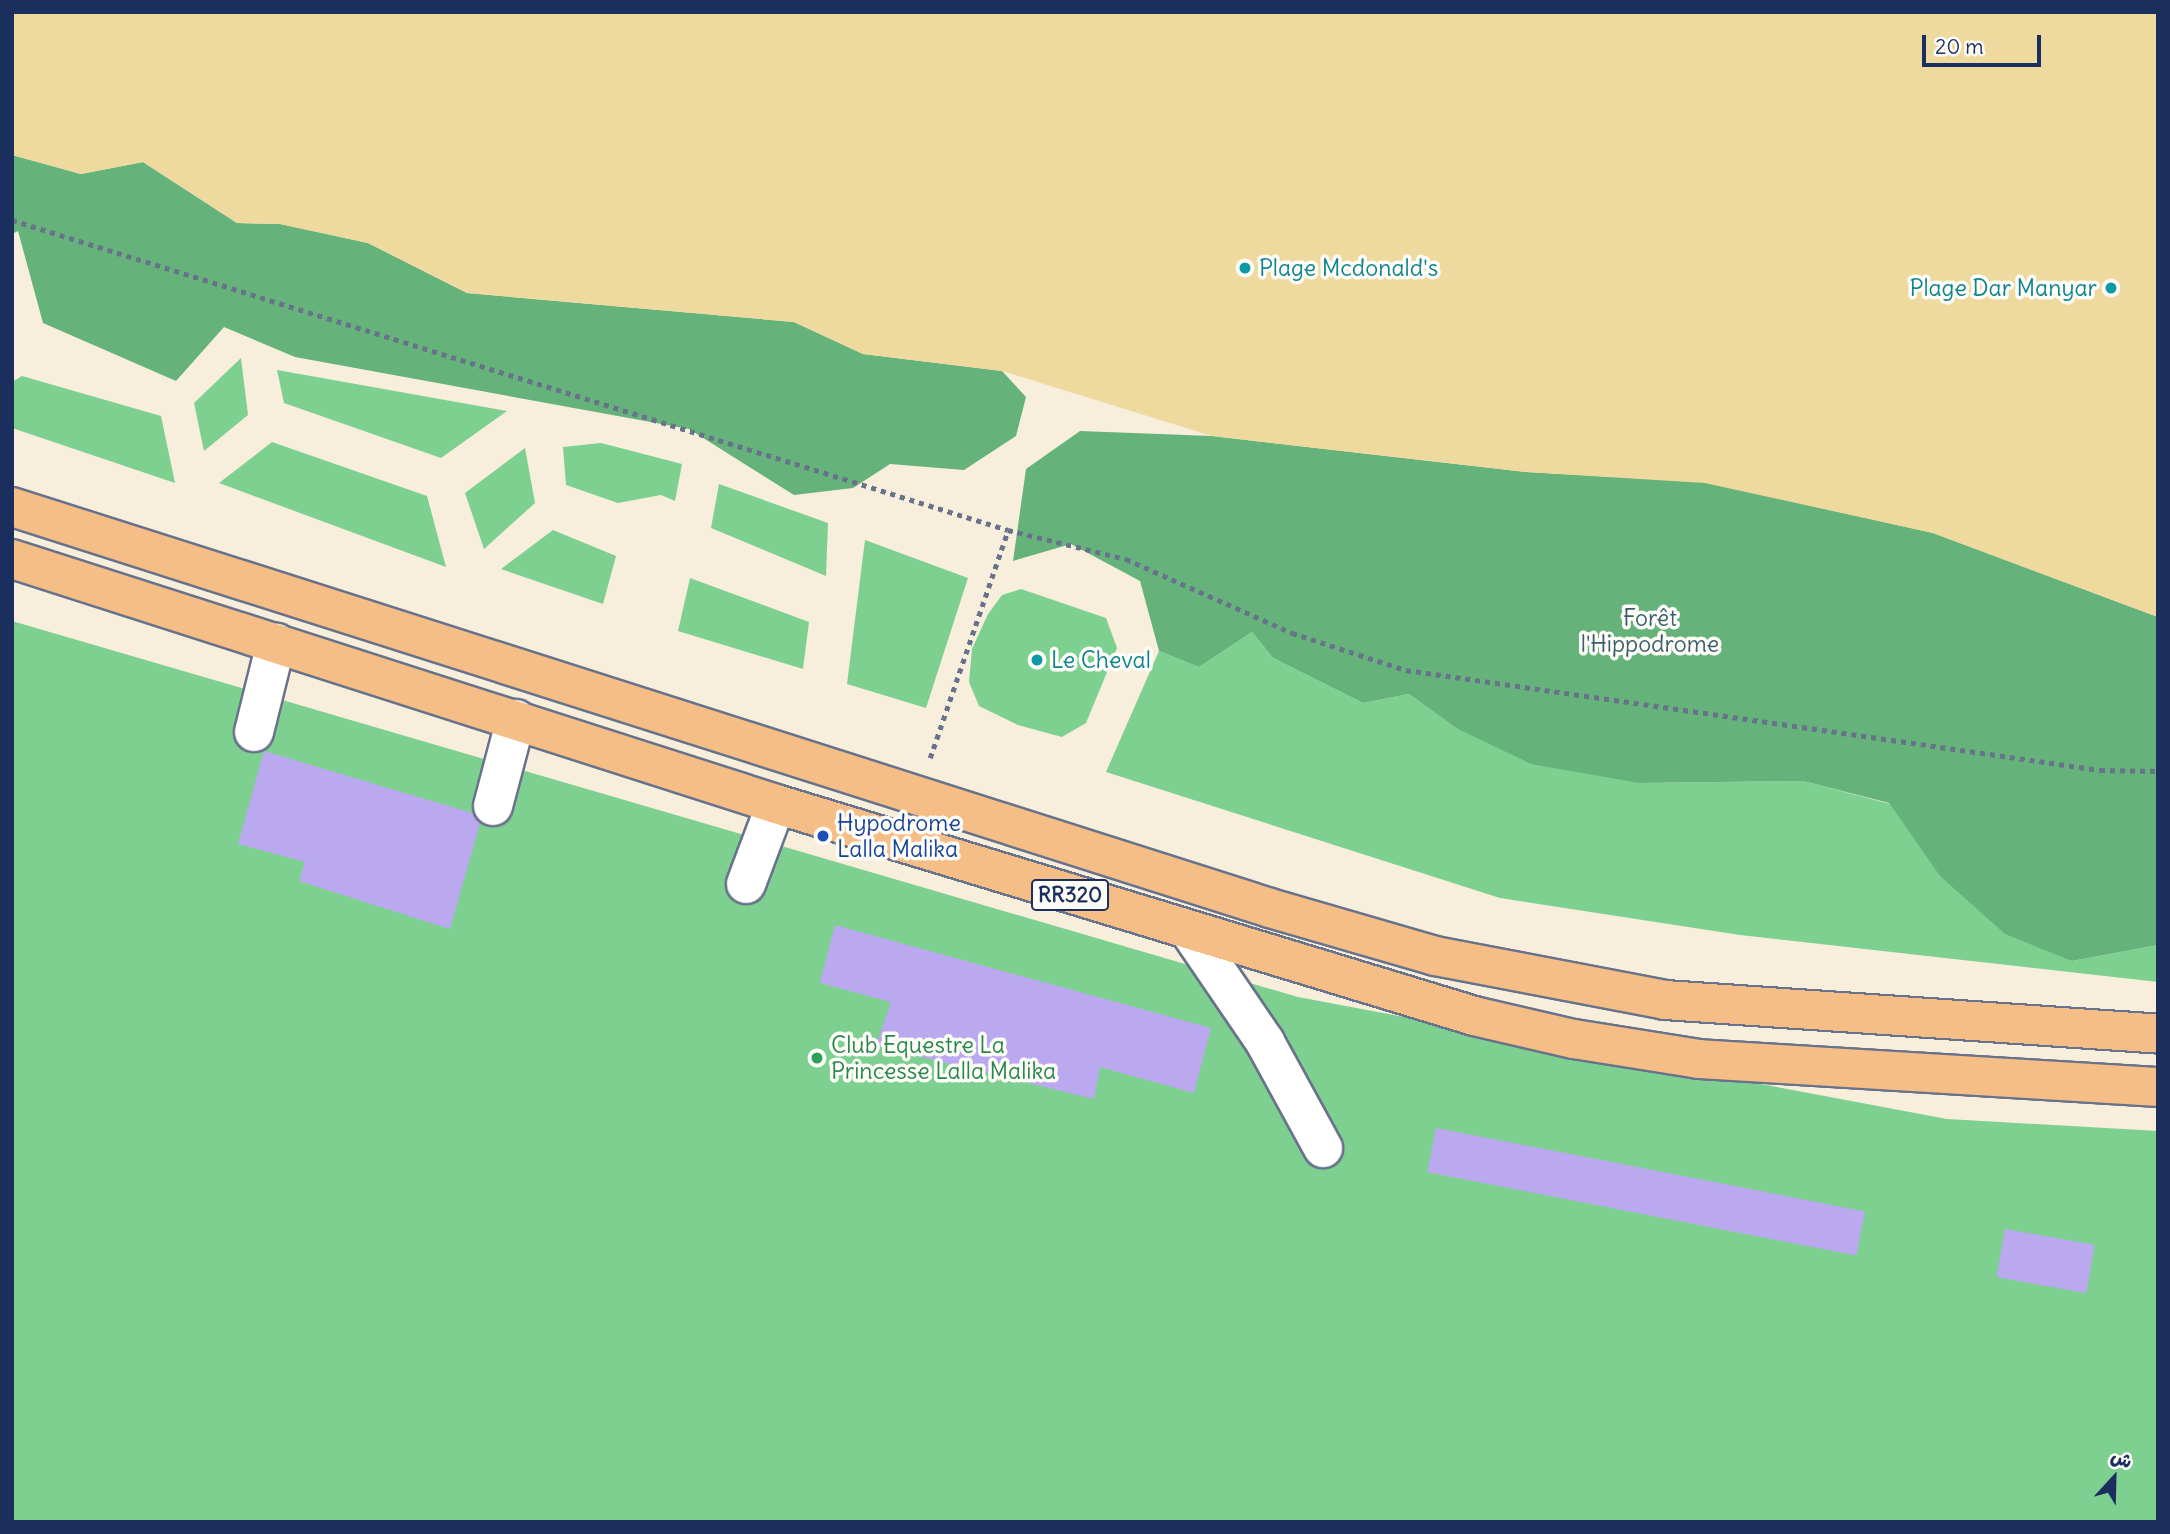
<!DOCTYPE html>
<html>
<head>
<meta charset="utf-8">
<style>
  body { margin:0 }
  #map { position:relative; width:2170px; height:1534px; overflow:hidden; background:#f7eedc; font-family:Delius,"Playpen Sans Arabic",sans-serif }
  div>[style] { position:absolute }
  .green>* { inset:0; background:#7ed091 }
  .forest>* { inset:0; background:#66b27b }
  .sand>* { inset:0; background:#eeda9e }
  .building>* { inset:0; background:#bba9f0; transform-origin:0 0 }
  .path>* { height:4.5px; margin-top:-2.25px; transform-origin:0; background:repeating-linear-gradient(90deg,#68728a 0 5px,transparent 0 10px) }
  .roads { filter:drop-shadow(2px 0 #68728a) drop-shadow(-2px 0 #68728a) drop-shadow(0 2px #68728a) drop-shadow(0 -2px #68728a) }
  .street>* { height:38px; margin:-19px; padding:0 19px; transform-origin:19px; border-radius:19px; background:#fff }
  .highway>* { height:38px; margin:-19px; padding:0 19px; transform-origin:19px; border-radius:19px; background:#f6be87 }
  .dots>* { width:19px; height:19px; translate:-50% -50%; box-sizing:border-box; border:4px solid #fdfcf7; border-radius:50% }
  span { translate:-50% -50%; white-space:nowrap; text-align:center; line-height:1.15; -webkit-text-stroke:7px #fdfcf7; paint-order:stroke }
  .shield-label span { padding:2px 5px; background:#fdfcf7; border:2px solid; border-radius:5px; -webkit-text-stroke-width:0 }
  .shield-label { font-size:21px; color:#1b2f5e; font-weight:700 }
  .culture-label { font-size:23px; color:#0d838f }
  .left { translate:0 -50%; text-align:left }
  .right { translate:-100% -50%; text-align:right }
  .park-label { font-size:23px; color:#395f6d }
  .transit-label { font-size:23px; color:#164399 }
  .leisure-label { font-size:23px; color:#27864d }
  .frame { position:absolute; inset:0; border:14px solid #1b2f5e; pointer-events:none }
  .north { position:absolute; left:2079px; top:1443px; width:70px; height:70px; -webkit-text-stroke:5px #fdfcf7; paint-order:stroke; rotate:22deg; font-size:19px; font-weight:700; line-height:28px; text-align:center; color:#1b2f5e }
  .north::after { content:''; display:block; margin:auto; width:24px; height:32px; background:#1b2f5e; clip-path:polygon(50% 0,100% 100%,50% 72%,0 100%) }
  .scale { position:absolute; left:1922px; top:35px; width:119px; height:32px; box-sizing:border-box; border:4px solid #1b2f5e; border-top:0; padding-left:9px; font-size:21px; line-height:24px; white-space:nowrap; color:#1b2f5e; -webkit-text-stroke:5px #fdfcf7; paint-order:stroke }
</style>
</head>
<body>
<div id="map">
  <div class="green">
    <i style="clip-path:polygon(241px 358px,248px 415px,204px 451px,194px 403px)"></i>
    <i style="clip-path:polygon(277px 370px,507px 411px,441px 458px,284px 403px)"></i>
    <i style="clip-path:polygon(22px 376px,161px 416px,175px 483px,12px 428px,12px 382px)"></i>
    <i style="clip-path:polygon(272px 442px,427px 496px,446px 567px,219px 483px)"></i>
    <i style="clip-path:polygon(601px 443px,682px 464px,675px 501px,661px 495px,618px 503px,566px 485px,563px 447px)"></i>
    <i style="clip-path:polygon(525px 448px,535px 503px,484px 549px,465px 493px)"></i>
    <i style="clip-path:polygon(719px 484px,828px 523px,826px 576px,711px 528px)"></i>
    <i style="clip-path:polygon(553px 530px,616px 556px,603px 604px,501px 569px)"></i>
    <i style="clip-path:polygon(865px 540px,968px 578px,926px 708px,847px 684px)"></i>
    <i style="clip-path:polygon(690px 578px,809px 622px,803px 669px,678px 631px)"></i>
    <i style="clip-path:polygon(1021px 589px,1106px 618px,1117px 648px,1086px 723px,1062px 737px,1018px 725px,979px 706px,969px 682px,972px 649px,988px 614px,1002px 595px)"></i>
    <i style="clip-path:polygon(12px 621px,1298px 997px,1947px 1119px,2158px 1131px,2158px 1522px,12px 1522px)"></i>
    <i style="clip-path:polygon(1252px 632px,1273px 658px,1363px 703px,1409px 694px,1456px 728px,1639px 783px,1803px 781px,1890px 804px,1940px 875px,2072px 961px,2158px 945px,2158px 982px,1740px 935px,1500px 898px,1106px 772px,1159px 651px,1199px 667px)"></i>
  </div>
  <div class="forest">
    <i style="clip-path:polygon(12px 155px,81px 174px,143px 162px,237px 223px,280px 224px,368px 243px,467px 293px,794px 322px,863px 354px,1002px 371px,1026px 397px,1016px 436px,964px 470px,890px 464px,853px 488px,794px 495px,689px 429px,295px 357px,224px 327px,176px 381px,43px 323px,18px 231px,12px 234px)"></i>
    <i style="clip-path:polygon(1080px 431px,1212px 436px,1526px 472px,1705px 482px,1933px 533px,2158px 617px,2158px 945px,2072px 961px,2005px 934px,1940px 876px,1889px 803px,1803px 781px,1639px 783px,1531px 764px,1456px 728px,1409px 694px,1363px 703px,1273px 658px,1252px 632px,1199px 667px,1159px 651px,1140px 581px,1071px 544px,1013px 561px,1026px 469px)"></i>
  </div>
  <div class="sand">
    <i style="clip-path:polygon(12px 12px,2158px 12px,2158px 617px,1933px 533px,1705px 483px,1526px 472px,1212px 436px,1002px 371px,863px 354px,794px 322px,467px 293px,368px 243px,280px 224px,237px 223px,143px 162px,81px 174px,12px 155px)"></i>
  </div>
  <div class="building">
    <i style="clip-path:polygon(264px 751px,482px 816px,450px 929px,299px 881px,305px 862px,238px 844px)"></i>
    <i style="clip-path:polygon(835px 925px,1211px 1028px,1194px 1093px,1100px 1067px,1094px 1099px,876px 1046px,891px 1002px,820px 983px)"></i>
    <i style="left:1436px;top:1128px;width:437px;height:45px;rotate:11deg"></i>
    <i style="left:2005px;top:1229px;width:91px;height:49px;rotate:10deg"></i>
  </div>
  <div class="path">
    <i style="left:12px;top:220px;width:1043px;rotate:17.29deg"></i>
    <i style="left:1008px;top:530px;width:122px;rotate:13.8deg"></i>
    <i style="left:1126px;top:559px;width:182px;rotate:24deg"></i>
    <i style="left:1292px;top:633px;width:120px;rotate:18deg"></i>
    <i style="left:1406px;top:670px;width:701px;rotate:8.2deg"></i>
    <i style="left:2100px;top:770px;width:58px;rotate:1deg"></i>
    <i style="left:930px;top:758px;width:241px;rotate:-71.1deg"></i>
  </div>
  <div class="roads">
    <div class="street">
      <i style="left:254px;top:732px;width:92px;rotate:-76.1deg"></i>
      <i style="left:493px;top:806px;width:90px;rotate:-75.2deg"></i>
      <i style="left:746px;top:884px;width:85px;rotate:-69.4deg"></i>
      <i style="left:1190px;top:932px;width:133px;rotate:55.7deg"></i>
      <i style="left:1265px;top:1042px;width:121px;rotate:61.3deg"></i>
    </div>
    <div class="highway">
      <i style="left:12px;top:507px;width:1320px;rotate:17.68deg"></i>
      <i style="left:1270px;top:908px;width:172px;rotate:16.2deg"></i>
      <i style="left:1435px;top:956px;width:234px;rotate:10.8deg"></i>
      <i style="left:1665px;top:1000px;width:494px;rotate:3.9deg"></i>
      <i style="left:12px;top:559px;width:802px;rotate:17.78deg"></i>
      <i style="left:776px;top:804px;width:729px;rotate:16.89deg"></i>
      <i style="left:1474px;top:1016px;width:103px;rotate:13deg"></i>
      <i style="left:1574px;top:1039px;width:127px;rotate:9.1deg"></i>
      <i style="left:1699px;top:1059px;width:460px;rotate:3.5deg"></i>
    </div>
  </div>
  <div class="dots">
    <i style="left:1245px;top:268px;background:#0f9aa8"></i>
    <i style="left:2111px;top:288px;background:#0f9aa8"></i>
    <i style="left:1037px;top:660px;background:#0f9aa8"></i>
    <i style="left:823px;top:836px;background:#1a4fb4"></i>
    <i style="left:817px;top:1058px;background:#2e9e5b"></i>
  </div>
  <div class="shield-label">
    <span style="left:1070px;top:895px">RR320</span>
  </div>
  <div class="culture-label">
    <span class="left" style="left:1259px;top:268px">Plage Mcdonald's</span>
    <span class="right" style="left:2097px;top:288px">Plage Dar Manyar</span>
    <span class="left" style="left:1051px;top:660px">Le Cheval</span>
  </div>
  <div class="park-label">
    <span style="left:1650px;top:631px">Forêt<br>l'Hippodrome</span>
  </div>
  <div class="transit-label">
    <span class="left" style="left:837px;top:836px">Hypodrome<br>Lalla Malika</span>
  </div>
  <div class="leisure-label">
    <span class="left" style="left:831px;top:1058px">Club Equestre La<br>Princesse Lalla Malika</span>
  </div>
  <div class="frame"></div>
  <div class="north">ش</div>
  <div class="scale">20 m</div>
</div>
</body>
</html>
